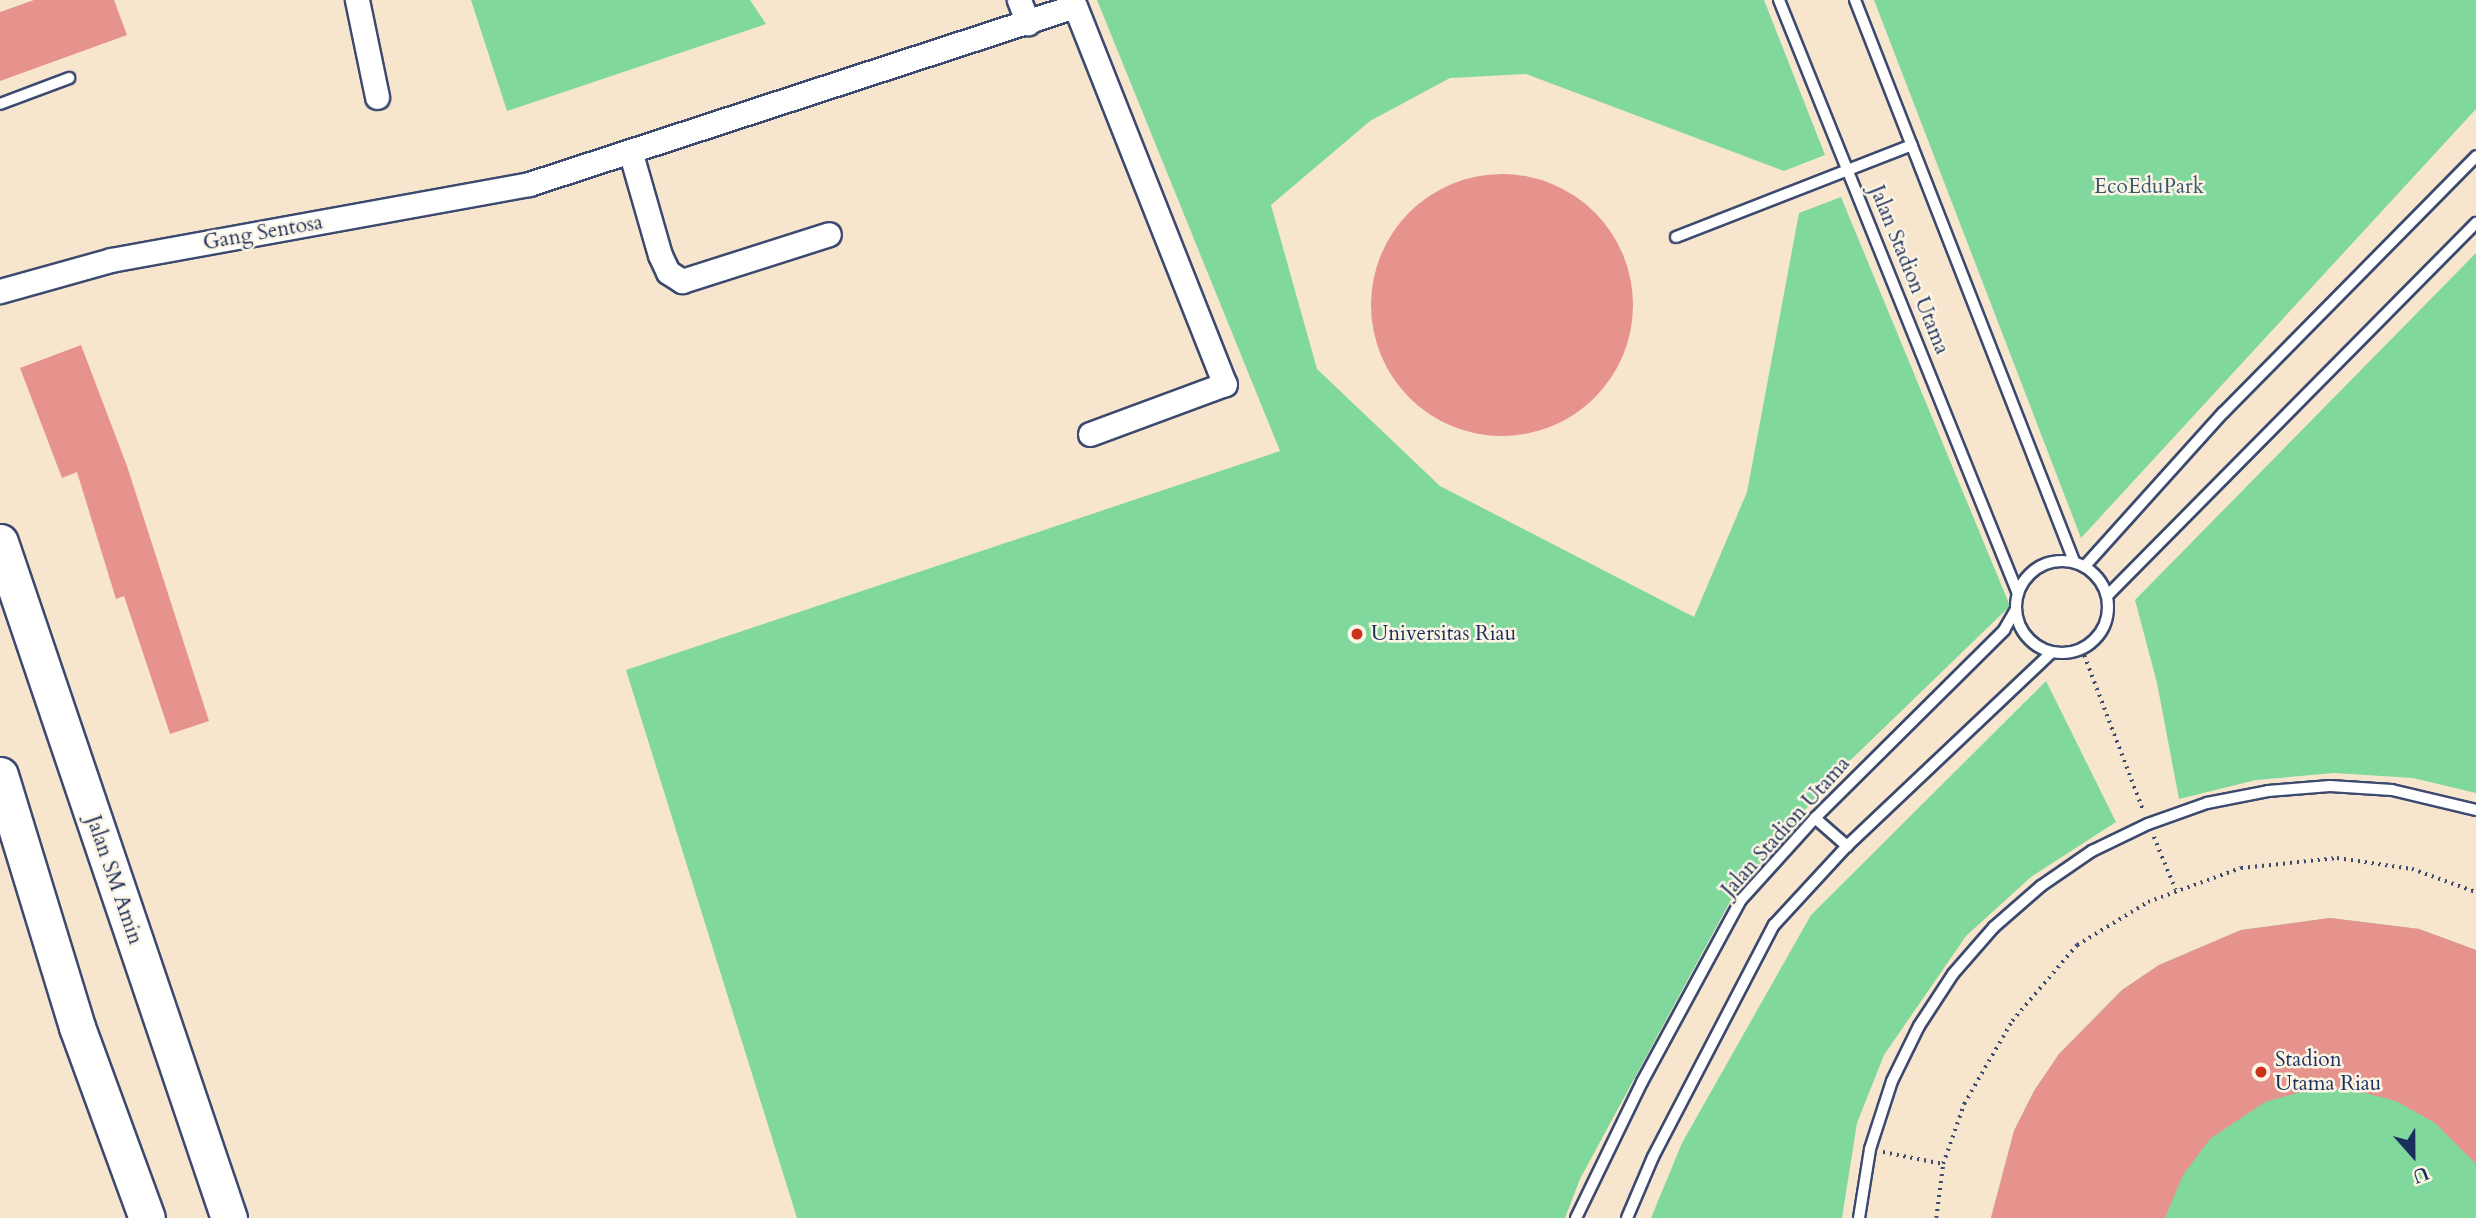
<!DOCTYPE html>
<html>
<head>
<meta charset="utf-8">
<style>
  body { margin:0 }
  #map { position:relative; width:2476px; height:1218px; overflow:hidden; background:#f7e6cd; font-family:Cardo,serif }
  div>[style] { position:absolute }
  .green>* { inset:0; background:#80d89d }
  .building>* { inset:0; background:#e7938d }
  .round { border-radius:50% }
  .path>* { height:3.5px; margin-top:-1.75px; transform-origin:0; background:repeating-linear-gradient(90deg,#3c4a6f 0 2px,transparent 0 7px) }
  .roads { filter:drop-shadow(2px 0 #3c4a6f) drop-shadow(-2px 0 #3c4a6f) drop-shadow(0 2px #3c4a6f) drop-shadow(0 -2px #3c4a6f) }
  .lane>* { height:10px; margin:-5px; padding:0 5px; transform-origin:5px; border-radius:5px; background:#fff }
  .lane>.ring { margin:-5px; padding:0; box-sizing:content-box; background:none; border:10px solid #fff; border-radius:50% }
  .street>* { height:23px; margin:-11.5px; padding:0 11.5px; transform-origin:11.5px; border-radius:11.5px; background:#fff }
  .primary>* { height:35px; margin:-17.5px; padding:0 17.5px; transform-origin:17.5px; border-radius:17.5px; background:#fff }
  .dots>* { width:19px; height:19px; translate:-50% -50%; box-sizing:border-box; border:4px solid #fcf5e5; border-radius:50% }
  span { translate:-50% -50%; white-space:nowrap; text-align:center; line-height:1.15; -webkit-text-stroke:5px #fcf5e5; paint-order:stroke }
  .park-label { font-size:21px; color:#34596e }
  .street-label { font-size:21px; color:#1b2f5e }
  .poi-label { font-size:21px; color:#1b2f5e }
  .left { translate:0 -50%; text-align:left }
  .north { position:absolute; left:2378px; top:1120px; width:70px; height:70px; -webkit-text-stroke:5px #fcf5e5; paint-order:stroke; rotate:159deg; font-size:19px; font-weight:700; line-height:28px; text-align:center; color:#1b2f5e }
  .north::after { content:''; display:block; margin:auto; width:24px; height:32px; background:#1b2f5e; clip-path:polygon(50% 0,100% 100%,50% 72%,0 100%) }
</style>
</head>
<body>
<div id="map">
  <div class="green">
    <i style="clip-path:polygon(471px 0,750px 0,766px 24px,507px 111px)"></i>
    <i style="clip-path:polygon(1097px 0,1764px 0,1825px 155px,1784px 171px,1526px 74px,1450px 78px,1370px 121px,1271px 205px,1317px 369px,1440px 486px,1694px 617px,1747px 492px,1799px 213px,1841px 197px,2010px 606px,1831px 779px,1733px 896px,1580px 1179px,1565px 1218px,797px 1218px,626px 670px,1280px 451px)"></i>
    <i style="clip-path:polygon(1874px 0,2476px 0,2476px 109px,2081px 538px)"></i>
    <i style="clip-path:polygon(2476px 253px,2476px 793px,2413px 778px,2334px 773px,2256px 780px,2179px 799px,2157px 683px,2135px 600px)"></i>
    <i style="clip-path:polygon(2046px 681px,2116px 822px,2031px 877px,1966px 936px,1884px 1055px,1857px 1123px,1842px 1218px,1651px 1218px,1682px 1143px,1811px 915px)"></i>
    <i style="clip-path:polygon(2330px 918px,2419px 929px,2476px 950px,2476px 1218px,1991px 1218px,2014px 1131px,2034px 1091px,2059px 1054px,2122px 990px,2159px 965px,2241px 930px)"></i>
  </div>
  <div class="building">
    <i style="clip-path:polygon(34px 0,114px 0,127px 35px,0 81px,0 12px)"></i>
    <i class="round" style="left:1371px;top:174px;width:262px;height:262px"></i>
    <i style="clip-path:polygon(81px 345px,127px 466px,209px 721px,170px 734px,124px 596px,116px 599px,77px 472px,62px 478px,20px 368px)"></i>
    <i style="clip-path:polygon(2330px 918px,2419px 929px,2476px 950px,2476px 1164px,2435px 1123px,2396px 1101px,2353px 1090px,2308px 1090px,2265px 1102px,2210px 1139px,2183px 1175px,2165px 1218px,1991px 1218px,2014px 1131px,2034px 1091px,2059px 1054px,2122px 990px,2159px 965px,2241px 930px)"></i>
  </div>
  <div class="path">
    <i style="left:2082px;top:649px;width:172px;rotate:69.2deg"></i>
    <i style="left:2154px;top:837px;width:57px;rotate:67.5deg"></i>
    <i style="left:1883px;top:1152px;width:61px;rotate:11.3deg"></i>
    <i style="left:1936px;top:1218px;width:54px;rotate:-82.6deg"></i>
    <i style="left:1943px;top:1164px;width:64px;rotate:-70.7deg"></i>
    <i style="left:1964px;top:1104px;width:96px;rotate:-60deg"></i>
    <i style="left:2012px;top:1021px;width:100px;rotate:-49.5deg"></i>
    <i style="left:2077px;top:945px;width:83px;rotate:-31.2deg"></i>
    <i style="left:2148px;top:902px;width:99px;rotate:-20.1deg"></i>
    <i style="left:2241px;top:868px;width:97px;rotate:-5.9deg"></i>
    <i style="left:2337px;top:858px;width:76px;rotate:8.3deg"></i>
    <i style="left:2412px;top:869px;width:68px;rotate:19.8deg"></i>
  </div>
  <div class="roads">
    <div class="lane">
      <i style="left:1779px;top:0;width:640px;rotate:68.08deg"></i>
      <i style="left:1855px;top:0;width:602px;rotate:68.68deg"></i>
      <i style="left:0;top:104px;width:74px;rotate:-20.6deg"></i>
      <i style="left:1676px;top:237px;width:253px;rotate:-21.3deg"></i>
      <i class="ring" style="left:2016px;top:561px;width:82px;height:82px"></i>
      <i style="left:2085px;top:566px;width:206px;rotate:-48deg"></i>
      <i style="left:2223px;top:413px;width:361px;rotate:-45.4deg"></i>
      <i style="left:2107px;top:596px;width:525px;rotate:-45.31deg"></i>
      <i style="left:1815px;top:818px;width:43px;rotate:41.2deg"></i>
      <i style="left:1576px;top:1218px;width:151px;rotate:-64.1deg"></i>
      <i style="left:1642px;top:1082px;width:207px;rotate:-61.5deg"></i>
      <i style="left:1741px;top:900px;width:110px;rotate:-47.9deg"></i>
      <i style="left:1815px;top:818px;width:267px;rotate:-44.8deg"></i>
      <i style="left:2004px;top:630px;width:24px;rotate:-60deg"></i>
      <i style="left:1627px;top:1218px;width:66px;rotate:-66.9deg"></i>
      <i style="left:1653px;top:1157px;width:262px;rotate:-62.5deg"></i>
      <i style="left:1774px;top:925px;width:108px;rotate:-47.3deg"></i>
      <i style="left:1847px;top:846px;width:282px;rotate:-43.4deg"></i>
      <i style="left:1859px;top:1218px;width:70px;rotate:-80.9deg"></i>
      <i style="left:1870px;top:1149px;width:71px;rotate:-72.1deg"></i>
      <i style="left:1892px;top:1081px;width:61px;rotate:-63.9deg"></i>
      <i style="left:1919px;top:1026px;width:62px;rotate:-56.8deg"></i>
      <i style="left:1953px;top:974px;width:62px;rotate:-48.9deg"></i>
      <i style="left:1994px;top:927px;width:62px;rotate:-41.1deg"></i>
      <i style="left:2041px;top:886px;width:62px;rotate:-34.5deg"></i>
      <i style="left:2092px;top:851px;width:62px;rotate:-25.7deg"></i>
      <i style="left:2148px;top:824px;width:63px;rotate:-19.6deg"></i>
      <i style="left:2207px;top:803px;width:62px;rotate:-11.1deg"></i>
      <i style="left:2268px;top:791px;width:62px;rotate:-4.6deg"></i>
      <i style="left:2330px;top:786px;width:62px;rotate:3.7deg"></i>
      <i style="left:2392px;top:790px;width:86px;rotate:13.4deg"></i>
    </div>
    <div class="street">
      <i style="left:357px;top:0;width:99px;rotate:78.3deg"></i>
      <i style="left:1019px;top:0;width:25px;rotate:69deg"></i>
      <i style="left:631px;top:154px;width:105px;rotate:74deg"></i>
      <i style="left:660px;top:255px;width:19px;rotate:65deg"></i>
      <i style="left:668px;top:272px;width:17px;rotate:33deg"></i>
      <i style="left:682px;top:281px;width:154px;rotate:-17.7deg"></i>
      <i style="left:0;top:291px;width:115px;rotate:-15.6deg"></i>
      <i style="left:111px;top:260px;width:425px;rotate:-10.3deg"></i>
      <i style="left:529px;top:184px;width:574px;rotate:-18.06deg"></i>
      <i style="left:1075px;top:6px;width:407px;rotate:68.4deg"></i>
      <i style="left:1225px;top:384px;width:144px;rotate:159.7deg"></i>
    </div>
    <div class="primary">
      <i style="left:0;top:542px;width:714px;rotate:71.29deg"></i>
      <i style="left:0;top:775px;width:264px;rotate:73deg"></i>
      <i style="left:77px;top:1027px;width:203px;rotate:69.9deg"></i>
    </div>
  </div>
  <div class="dots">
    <i style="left:1357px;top:634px;background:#c8321e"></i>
    <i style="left:2261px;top:1072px;background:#c8321e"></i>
  </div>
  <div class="park-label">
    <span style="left:2149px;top:187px">EcoEduPark</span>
  </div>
  <div class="street-label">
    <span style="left:263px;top:233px;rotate:-10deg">Gang Sentosa</span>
    <span style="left:1909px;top:270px;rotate:68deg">Jalan Stadion Utama</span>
    <span style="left:1786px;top:827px;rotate:-48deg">Jalan Stadion Utama</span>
    <span style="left:114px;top:880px;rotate:71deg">Jalan SM Amin</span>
  </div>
  <div class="poi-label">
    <span class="left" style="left:1371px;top:634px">Universitas Riau</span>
    <span class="left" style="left:2275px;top:1072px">Stadion<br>Utama Riau</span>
  </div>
  <div class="north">U</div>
</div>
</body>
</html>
